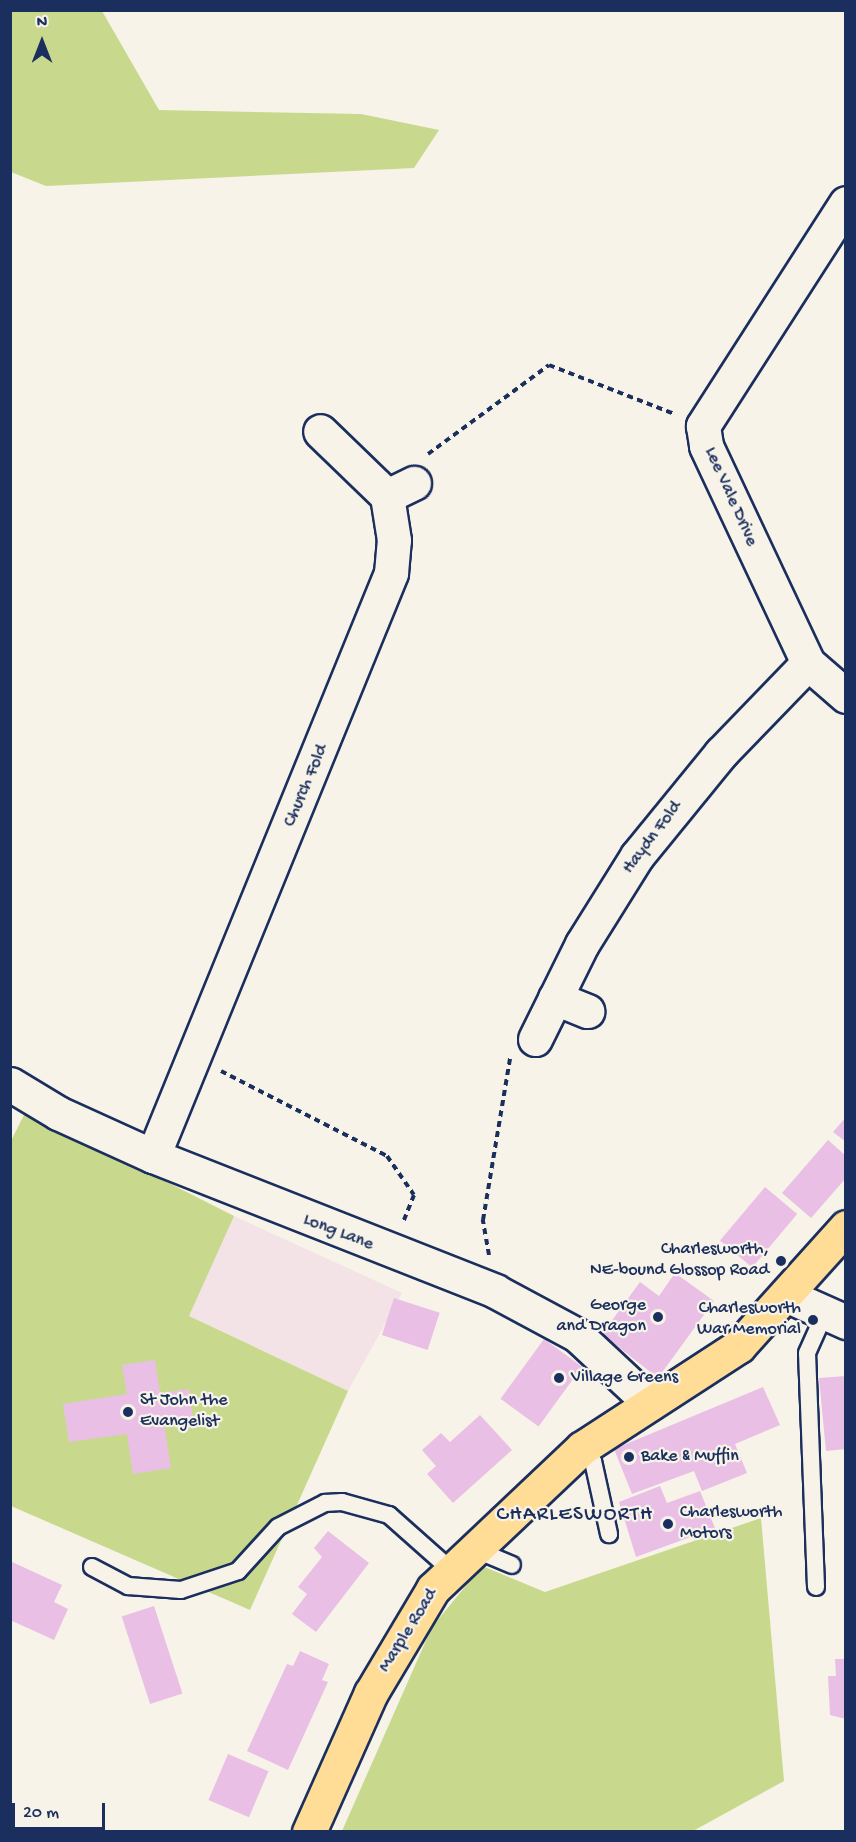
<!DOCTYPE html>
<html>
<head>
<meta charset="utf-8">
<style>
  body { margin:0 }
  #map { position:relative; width:856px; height:1842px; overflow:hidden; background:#f7f3e8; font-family:"Gochi Hand",sans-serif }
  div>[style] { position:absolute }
  .built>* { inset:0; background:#f3e3e7 }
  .green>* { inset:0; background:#c8d98d }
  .building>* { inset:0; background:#e9bfe6; transform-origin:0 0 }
  .path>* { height:4px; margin-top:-2px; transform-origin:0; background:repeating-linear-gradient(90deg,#1b2f5e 0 6px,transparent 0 10.5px) }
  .roads { filter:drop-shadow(2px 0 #1b2f5e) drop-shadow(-2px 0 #1b2f5e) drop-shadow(0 2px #1b2f5e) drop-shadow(0 -2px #1b2f5e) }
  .service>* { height:16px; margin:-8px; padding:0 8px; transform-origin:8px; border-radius:8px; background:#f7f3e8 }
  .minor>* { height:33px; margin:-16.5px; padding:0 16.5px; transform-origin:16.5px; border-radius:16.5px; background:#f7f3e8 }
  .tertiary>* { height:33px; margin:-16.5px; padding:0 16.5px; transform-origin:16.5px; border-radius:16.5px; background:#f7f3e8 }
  .primary>* { height:33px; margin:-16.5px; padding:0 16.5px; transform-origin:16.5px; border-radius:16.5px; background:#ffdd96 }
  .dots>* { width:16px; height:16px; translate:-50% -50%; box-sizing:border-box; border:3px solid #f7f3e8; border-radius:50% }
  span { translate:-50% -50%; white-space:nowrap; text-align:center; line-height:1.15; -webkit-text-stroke:4.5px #f7f3e8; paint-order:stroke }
  .street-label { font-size:18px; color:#1b2f5e }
  .poi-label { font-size:18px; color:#1b2f5e }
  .right { translate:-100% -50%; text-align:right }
  .left { translate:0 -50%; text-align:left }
  .quarter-label { font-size:21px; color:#1b2f5e; letter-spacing:1.5px }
  .frame { position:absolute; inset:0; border:12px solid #1b2f5e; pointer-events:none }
  .north { position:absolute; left:12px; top:12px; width:60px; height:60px; -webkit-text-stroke:4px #f7f3e8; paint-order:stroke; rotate:0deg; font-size:16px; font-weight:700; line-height:24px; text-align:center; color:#1b2f5e }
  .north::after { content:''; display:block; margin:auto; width:21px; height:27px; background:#1b2f5e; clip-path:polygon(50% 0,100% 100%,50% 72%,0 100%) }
  .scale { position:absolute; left:12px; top:1803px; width:93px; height:27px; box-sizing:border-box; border:3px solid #1b2f5e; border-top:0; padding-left:8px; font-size:18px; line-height:21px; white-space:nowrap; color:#1b2f5e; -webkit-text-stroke:4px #f7f3e8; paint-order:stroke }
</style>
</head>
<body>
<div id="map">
  <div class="built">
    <i style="clip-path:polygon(26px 1111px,234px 1216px,402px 1293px,348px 1391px,189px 1316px,10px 1143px)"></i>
  </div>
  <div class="green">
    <i style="clip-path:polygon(10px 11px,102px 11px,159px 110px,361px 114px,439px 130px,414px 168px,46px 186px,11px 172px)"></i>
    <i style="clip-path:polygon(26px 1111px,234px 1216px,189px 1316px,348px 1391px,250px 1610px,11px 1506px,10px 1143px)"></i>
    <i style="clip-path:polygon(761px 1518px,784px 1781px,693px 1831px,342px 1831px,432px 1627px,482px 1566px,545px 1592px)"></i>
  </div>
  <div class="building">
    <i style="clip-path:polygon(846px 1117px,846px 1142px,833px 1132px)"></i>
    <i style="clip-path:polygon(828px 1140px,846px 1156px,846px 1178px,811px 1218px,782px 1193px)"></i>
    <i style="left:765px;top:1187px;width:42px;height:70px;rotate:40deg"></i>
    <i style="clip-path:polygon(675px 1273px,714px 1301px,658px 1378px,602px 1334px,640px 1282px,659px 1296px)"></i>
    <i style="left:394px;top:1298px;width:48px;height:39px;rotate:18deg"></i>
    <i style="left:544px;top:1339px;width:47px;height:74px;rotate:36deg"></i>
    <i style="clip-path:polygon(155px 1360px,160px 1393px,189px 1389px,193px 1420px,164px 1424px,171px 1468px,133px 1474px,127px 1434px,69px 1442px,63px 1404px,127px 1394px,122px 1365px)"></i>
    <i style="clip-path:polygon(846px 1376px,846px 1449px,826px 1451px,819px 1378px)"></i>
    <i style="clip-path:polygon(763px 1387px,780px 1425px,735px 1444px,747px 1473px,702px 1491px,694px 1471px,632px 1494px,614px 1449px)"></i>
    <i style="clip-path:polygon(480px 1415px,512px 1450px,453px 1503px,427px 1474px,436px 1466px,422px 1450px,441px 1433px,450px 1442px)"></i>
    <i style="clip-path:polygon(660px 1486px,667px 1503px,700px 1491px,715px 1528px,636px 1557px,619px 1502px)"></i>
    <i style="clip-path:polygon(328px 1531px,369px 1563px,316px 1632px,292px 1614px,307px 1594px,298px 1587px,322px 1557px,314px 1548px)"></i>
    <i style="clip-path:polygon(10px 1561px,62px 1585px,54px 1602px,68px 1609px,54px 1640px,10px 1620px)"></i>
    <i style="left:154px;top:1606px;width:92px;height:34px;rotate:72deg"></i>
    <i style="clip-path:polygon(300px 1651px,329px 1664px,322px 1680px,328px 1682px,288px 1770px,247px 1751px,287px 1664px,293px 1666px)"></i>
    <i style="clip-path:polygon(835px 1659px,846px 1659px,846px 1719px,830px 1715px,828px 1676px,836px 1676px)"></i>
    <i style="left:228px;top:1754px;width:44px;height:50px;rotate:23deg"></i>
  </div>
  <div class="path">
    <i style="left:428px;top:454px;width:150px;rotate:-36.3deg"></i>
    <i style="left:549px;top:365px;width:135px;rotate:21.3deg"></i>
    <i style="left:221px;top:1071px;width:186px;rotate:27.1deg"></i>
    <i style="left:387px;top:1156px;width:47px;rotate:55.3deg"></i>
    <i style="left:414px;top:1195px;width:29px;rotate:112deg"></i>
    <i style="left:489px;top:1255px;width:36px;rotate:-100deg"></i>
    <i style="left:483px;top:1220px;width:164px;rotate:-80.5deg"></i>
  </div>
  <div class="roads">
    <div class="service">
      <i style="left:582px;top:1448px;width:17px;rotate:50deg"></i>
      <i style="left:593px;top:1461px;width:75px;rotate:77.6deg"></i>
      <i style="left:474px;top:1549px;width:41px;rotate:22.8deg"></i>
      <i style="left:92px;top:1567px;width:41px;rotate:27.8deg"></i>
      <i style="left:128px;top:1586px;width:53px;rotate:4.3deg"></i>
      <i style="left:181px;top:1590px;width:60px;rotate:-18.4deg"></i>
      <i style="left:238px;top:1571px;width:59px;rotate:-47.7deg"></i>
      <i style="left:278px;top:1527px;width:53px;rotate:-27.1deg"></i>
      <i style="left:325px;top:1503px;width:17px;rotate:-3deg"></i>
      <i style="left:342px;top:1502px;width:49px;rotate:15.5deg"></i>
      <i style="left:389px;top:1515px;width:84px;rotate:41.6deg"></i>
      <i style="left:816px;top:1587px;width:234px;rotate:-92.2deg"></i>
      <i style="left:807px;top:1353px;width:42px;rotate:-65.9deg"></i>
    </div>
    <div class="minor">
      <i style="left:846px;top:203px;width:265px;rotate:122.7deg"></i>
      <i style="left:703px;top:426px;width:20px;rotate:81deg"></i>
      <i style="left:706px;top:446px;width:240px;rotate:64.8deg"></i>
      <i style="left:808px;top:663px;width:50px;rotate:41deg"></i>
      <i style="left:387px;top:496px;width:30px;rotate:-26deg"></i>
      <i style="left:555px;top:998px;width:35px;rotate:22deg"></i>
      <i style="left:535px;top:1039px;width:106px;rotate:-63.7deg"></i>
      <i style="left:582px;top:944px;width:104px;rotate:-58deg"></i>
      <i style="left:637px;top:856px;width:133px;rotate:-50.8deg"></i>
      <i style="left:721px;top:753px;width:125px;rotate:-46deg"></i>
      <i style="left:153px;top:1156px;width:630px;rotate:-67.79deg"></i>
      <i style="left:391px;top:573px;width:33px;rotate:-85deg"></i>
      <i style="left:394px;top:540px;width:45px;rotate:-99deg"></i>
      <i style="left:387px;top:496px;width:93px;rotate:-135.9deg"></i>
    </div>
    <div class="tertiary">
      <i style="left:10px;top:1084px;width:56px;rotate:31.1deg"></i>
      <i style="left:58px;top:1113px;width:104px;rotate:24.4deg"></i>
      <i style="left:153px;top:1156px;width:368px;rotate:21.5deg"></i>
      <i style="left:495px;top:1291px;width:93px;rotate:28.2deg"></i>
      <i style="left:577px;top:1335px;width:100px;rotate:43deg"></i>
      <i style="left:788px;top:1296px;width:64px;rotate:24.1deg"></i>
    </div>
    <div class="primary">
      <i style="left:309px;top:1832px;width:152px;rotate:-66deg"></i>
      <i style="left:371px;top:1693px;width:121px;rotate:-59.2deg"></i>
      <i style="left:433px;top:1589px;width:205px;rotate:-43.4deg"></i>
      <i style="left:582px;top:1448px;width:187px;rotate:-33deg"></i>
      <i style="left:739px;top:1346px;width:160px;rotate:-48deg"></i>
    </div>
  </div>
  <div class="dots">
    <i style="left:781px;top:1261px;background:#1b2f5e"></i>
    <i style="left:658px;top:1317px;background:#1b2f5e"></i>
    <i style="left:813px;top:1320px;background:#1b2f5e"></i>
    <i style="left:559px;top:1378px;background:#1b2f5e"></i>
    <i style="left:128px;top:1412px;background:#1b2f5e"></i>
    <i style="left:629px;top:1457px;background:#1b2f5e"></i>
    <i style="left:668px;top:1524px;background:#1b2f5e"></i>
  </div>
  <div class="street-label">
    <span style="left:730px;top:497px;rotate:66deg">Lee Vale Drive</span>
    <span style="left:307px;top:786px;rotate:-67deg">Church Fold</span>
    <span style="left:653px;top:838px;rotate:-53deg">Haydn Fold</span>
    <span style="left:338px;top:1233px;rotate:21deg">Long Lane</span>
    <span style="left:409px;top:1631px;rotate:-58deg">Marple Road</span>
  </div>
  <div class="poi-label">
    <span class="right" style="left:769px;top:1261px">Charlesworth,<br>NE-bound Glossop Road</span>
    <span class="right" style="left:646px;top:1317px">George<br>and Dragon</span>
    <span class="right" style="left:801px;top:1320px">Charlesworth<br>War Memorial</span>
    <span class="left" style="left:571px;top:1378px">Village Greens</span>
    <span class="left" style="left:140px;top:1412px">St John the<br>Evangelist</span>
    <span class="left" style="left:641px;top:1457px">Bake &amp; Muffin</span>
    <span class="left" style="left:680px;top:1524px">Charlesworth<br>Motors</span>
  </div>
  <div class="quarter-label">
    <span style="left:575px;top:1516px">CHARLESWORTH</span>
  </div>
  <div class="frame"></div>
  <div class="north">N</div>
  <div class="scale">20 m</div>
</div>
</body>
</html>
